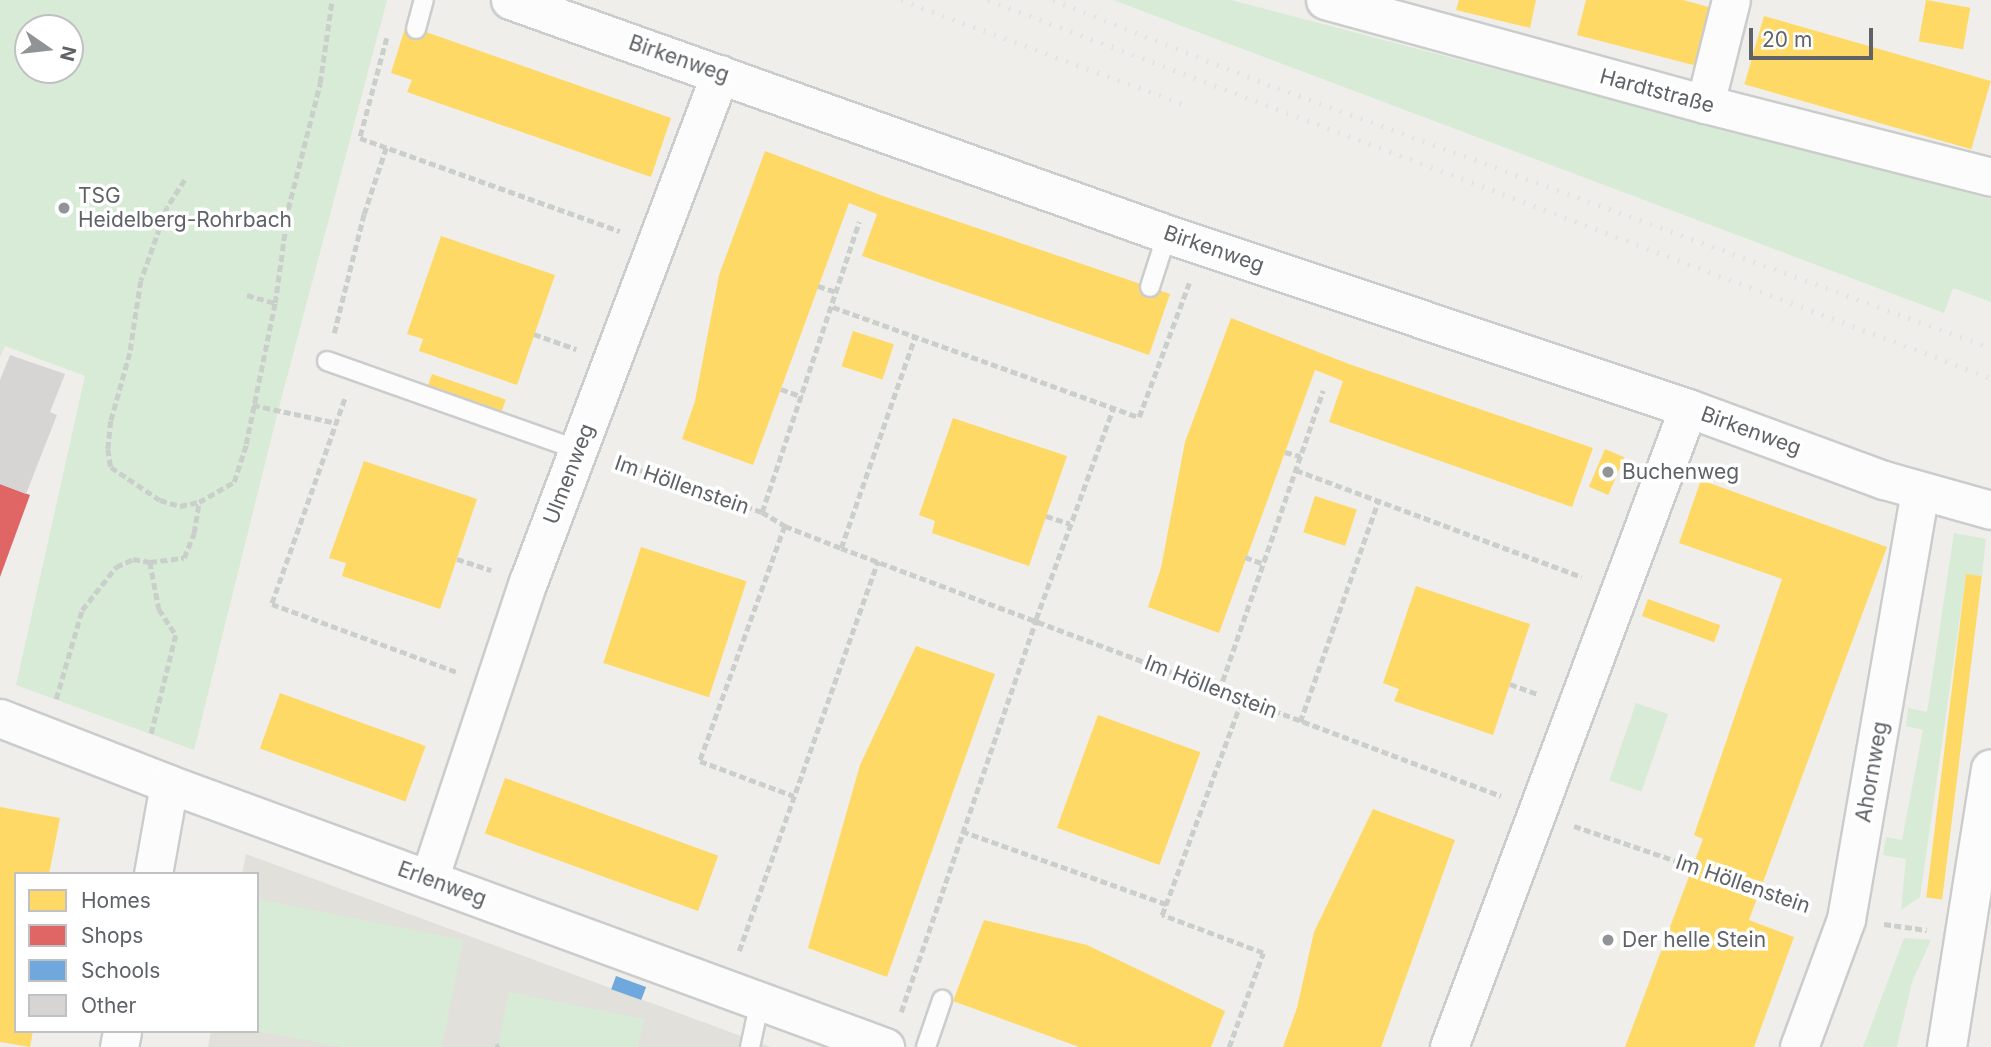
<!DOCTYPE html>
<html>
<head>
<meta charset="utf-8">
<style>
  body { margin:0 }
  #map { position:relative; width:1991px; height:1047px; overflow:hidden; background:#efeeea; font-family:Inter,sans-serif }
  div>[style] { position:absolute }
  .education>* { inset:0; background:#e2e0da }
  .green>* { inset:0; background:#d8ebd6; transform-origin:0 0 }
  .homes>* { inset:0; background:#ffd966; transform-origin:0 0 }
  .shops>* { inset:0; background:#e06666 }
  .schools>* { inset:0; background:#6fa8dc; transform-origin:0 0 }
  .building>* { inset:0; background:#d6d5d3 }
  .path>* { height:4.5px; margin-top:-2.25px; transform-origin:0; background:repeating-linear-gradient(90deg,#cacfcc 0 7px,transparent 0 10.5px) }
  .roads { filter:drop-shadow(2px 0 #cbcccc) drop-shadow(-2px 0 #cbcccc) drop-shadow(0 2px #cbcccc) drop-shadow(0 -2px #cbcccc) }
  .lane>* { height:18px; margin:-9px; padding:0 9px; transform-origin:9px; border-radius:9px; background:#fdfcfc }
  .street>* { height:37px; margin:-18.5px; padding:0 18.5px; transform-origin:18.5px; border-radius:18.5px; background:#fdfcfc }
  .secondary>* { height:38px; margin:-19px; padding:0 19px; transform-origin:19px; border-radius:19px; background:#fdfcfc }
  .rail>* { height:5px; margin-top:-2.5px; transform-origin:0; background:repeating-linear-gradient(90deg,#e4e4e4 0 2px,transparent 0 11px) }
  .dots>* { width:19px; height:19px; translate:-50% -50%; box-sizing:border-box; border:4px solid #fff; border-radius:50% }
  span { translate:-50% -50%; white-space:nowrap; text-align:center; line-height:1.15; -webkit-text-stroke:7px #fff; paint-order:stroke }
  .street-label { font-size:21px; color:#5f6368 }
  .poi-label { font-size:21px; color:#5f6368 }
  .left { translate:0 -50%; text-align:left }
  .legend { position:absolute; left:14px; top:872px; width:245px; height:161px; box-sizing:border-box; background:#fff; border:2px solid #bfc1c3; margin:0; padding:9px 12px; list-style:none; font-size:21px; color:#5f6368 }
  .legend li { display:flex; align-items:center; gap:14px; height:35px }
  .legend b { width:35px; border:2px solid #bfc1c3 }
  .north { position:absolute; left:14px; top:14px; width:70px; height:70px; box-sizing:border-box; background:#fff; border:2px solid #bfc1c3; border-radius:50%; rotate:104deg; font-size:19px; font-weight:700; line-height:28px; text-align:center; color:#5f6368 }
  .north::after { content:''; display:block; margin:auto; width:24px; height:32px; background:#919496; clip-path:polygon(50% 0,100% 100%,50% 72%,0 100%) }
  .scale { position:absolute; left:1749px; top:28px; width:124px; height:32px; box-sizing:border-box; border:4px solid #5f6368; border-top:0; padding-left:9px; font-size:21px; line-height:24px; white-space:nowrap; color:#5f6368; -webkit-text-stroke:5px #fff; paint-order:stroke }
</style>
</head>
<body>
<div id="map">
  <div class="education">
    <i style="clip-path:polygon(246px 854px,771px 1047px,208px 1047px,211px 1031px,257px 1031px,257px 874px,242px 874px)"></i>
  </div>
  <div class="green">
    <i style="clip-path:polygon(evenodd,0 0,387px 0,278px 411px,194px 750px,16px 685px,85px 376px,5px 346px,0 357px,0 0,28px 28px,70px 28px,70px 70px,28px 70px,28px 28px)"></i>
    <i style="clip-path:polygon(1113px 0,1231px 0,1991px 199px,1991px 302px,1953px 288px,1944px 313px)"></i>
    <i style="clip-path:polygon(1954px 533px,1986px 539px,1982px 576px,1966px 575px,1920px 897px,1901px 910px,1906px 859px,1883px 855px,1886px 837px,1902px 840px,1923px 730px,1906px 726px,1908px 708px,1927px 712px)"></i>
    <i style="left:1636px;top:703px;width:34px;height:82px;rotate:19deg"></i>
    <i style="clip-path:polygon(257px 899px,463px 940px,442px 1047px,341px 1047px,257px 1031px)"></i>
    <i style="clip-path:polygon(1904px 938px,1931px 940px,1912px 982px,1897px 1047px,1863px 1047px)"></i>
    <i style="clip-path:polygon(509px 992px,644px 1019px,638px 1047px,498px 1047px)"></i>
  </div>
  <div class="homes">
    <i style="clip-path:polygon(1459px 0,1536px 0,1530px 28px,1456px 10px)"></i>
    <i style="clip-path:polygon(1586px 0,1683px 0,1716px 9px,1701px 67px,1577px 35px)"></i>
    <i style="left:1926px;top:0;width:45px;height:42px;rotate:10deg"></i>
    <i style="left:1764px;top:16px;width:236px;height:71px;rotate:16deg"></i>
    <i style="clip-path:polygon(406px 25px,671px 118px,651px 177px,407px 92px,412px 80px,391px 73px)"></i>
    <i style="clip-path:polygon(765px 151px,883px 196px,1170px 294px,1149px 355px,862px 256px,877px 214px,849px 203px,753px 465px,682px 439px,695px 401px,719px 275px)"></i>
    <i style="clip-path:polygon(441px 236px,555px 275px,517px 385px,419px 351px,423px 339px,407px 334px)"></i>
    <i style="clip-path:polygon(1231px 318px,1349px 364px,1593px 448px,1572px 507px,1329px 422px,1343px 381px,1315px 370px,1219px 633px,1148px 607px,1161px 568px,1185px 442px)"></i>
    <i style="left:853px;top:331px;width:43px;height:37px;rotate:18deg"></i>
    <i style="left:432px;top:374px;width:78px;height:13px;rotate:19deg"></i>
    <i style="clip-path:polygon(953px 418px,1067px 456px,1029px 566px,932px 533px,935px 521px,919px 515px)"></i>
    <i style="left:1605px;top:449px;width:21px;height:41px;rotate:23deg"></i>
    <i style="clip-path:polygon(364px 461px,477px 499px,440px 609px,342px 576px,346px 563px,329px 558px)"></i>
    <i style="clip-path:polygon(1701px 480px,1887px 547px,1749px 920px,1794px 937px,1754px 1047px,1625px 1047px,1703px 839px,1694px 835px,1782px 579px,1679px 543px)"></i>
    <i style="left:1315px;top:496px;width:44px;height:38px;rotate:18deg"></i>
    <i style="left:641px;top:547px;width:111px;height:122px;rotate:18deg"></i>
    <i style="left:1966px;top:574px;width:16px;height:326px;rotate:7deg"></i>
    <i style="clip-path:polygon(1416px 586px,1530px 624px,1493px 735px,1394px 701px,1399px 689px,1383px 683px)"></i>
    <i style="left:1648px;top:599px;width:77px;height:18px;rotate:20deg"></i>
    <i style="clip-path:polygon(916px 646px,995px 674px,887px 977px,808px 948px,860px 765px)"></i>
    <i style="left:280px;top:693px;width:155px;height:59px;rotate:20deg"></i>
    <i style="left:1098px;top:715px;width:109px;height:120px;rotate:20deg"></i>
    <i style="left:505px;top:778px;width:227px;height:59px;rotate:20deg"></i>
    <i style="clip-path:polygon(0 807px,60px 818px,49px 874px,16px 874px,16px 1031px,33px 1031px,30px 1047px,0 1042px)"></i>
    <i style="clip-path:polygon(1373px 809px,1455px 840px,1381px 1047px,1283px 1047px,1297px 1008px,1314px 932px)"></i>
    <i style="clip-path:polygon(984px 920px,1087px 945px,1225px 1011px,1211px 1047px,1079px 1047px,953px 1001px)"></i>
  </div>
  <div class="shops">
    <i style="clip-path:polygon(0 484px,30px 495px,0 577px)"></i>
  </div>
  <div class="schools">
    <i style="left:616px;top:976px;width:32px;height:14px;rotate:20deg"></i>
  </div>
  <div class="building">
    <i style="clip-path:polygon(10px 355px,65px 374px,50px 412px,57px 415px,26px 494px,0 484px,0 380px)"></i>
  </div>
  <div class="path">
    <i style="left:387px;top:38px;width:104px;rotate:105.1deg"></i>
    <i style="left:360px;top:138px;width:276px;rotate:19.7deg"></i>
    <i style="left:185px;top:180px;width:33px;rotate:123deg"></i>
    <i style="left:167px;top:208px;width:77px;rotate:109.6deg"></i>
    <i style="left:141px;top:281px;width:73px;rotate:98.7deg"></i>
    <i style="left:130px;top:353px;width:71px;rotate:105.6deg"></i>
    <i style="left:111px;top:421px;width:28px;rotate:96deg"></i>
    <i style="left:108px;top:449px;width:18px;rotate:81deg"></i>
    <i style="left:111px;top:467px;width:59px;rotate:34deg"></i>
    <i style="left:160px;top:500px;width:21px;rotate:17deg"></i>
    <i style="left:180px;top:506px;width:19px;rotate:-12deg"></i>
    <i style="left:818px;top:286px;width:20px;rotate:18deg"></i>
    <i style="left:247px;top:295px;width:29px;rotate:16deg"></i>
    <i style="left:833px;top:307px;width:325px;rotate:19.8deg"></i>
    <i style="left:1139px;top:417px;width:143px;rotate:-69.5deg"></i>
    <i style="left:334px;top:333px;width:123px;rotate:-75.9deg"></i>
    <i style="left:364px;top:214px;width:70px;rotate:-71.6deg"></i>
    <i style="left:534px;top:334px;width:45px;rotate:19.7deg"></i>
    <i style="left:781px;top:389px;width:23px;rotate:20deg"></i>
    <i style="left:345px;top:399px;width:218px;rotate:109.6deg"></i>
    <i style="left:272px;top:604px;width:197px;rotate:20.2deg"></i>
    <i style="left:253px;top:405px;width:86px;rotate:12.1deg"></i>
    <i style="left:1285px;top:452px;width:16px;rotate:15deg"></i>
    <i style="left:616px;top:462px;width:154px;rotate:18.9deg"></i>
    <i style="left:762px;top:512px;width:27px;rotate:31deg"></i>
    <i style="left:785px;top:526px;width:60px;rotate:21.4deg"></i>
    <i style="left:841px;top:548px;width:705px;rotate:20.59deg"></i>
    <i style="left:1296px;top:470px;width:305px;rotate:20.5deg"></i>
    <i style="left:762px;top:512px;width:306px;rotate:-71.5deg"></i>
    <i style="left:1046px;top:516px;width:25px;rotate:18deg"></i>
    <i style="left:785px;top:526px;width:250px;rotate:109.9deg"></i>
    <i style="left:700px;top:761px;width:100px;rotate:20.4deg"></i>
    <i style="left:841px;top:548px;width:224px;rotate:-70.7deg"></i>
    <i style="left:1245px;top:557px;width:20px;rotate:20deg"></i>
    <i style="left:457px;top:559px;width:36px;rotate:18deg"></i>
    <i style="left:150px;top:562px;width:34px;rotate:-7deg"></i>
    <i style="left:184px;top:558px;width:27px;rotate:-68deg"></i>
    <i style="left:194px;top:533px;width:31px;rotate:-81deg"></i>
    <i style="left:199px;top:502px;width:40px;rotate:-29.7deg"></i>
    <i style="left:234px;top:482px;width:40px;rotate:-72deg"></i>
    <i style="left:246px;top:444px;width:144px;rotate:-78.4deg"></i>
    <i style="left:275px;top:303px;width:95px;rotate:-82.1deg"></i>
    <i style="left:288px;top:209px;width:130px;rotate:-75.7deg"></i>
    <i style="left:320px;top:83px;width:84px;rotate:-81.8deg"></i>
    <i style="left:1510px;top:684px;width:30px;rotate:20deg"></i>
    <i style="left:1219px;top:691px;width:318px;rotate:-70.9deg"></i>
    <i style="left:56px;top:699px;width:93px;rotate:-73.7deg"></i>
    <i style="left:82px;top:610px;width:55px;rotate:-51.7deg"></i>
    <i style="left:116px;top:567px;width:19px;rotate:-25deg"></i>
    <i style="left:133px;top:559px;width:17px;rotate:10deg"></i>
    <i style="left:150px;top:562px;width:48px;rotate:79.2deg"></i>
    <i style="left:159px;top:609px;width:31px;rotate:57deg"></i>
    <i style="left:176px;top:635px;width:103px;rotate:104deg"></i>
    <i style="left:1300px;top:722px;width:233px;rotate:-70.5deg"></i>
    <i style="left:1574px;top:826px;width:246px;rotate:18.9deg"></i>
    <i style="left:962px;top:831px;width:217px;rotate:19.7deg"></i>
    <i style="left:1884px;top:924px;width:43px;rotate:7.9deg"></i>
    <i style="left:739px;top:951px;width:414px;rotate:-70.4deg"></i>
    <i style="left:901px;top:1012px;width:416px;rotate:-71deg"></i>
    <i style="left:1036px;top:619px;width:224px;rotate:-69.9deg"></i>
    <i style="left:496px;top:1047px;width:4px;rotate:-34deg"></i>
    <i style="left:1229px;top:1047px;width:100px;rotate:-70.1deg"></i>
    <i style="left:1263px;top:953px;width:108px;rotate:-159.4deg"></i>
    <i style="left:1162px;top:915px;width:229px;rotate:-69.6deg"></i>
  </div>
  <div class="roads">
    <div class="lane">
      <i style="left:416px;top:29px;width:30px;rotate:-75deg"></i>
      <i style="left:1150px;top:287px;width:56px;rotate:-72.2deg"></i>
      <i style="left:327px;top:361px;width:266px;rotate:19.5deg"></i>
      <i style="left:750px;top:1047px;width:47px;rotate:-77.7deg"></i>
      <i style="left:926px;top:1047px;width:50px;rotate:-71.2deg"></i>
    </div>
    <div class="street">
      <i style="left:510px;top:0;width:697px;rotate:19.6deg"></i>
      <i style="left:1167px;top:234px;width:549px;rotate:18.47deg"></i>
      <i style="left:1688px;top:408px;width:209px;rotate:20.2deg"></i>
      <i style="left:1884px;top:480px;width:111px;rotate:15.7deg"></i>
      <i style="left:1325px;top:0;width:394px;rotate:15.3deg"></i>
      <i style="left:1705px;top:104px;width:295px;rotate:14.3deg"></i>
      <i style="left:1705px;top:104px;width:107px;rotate:-76deg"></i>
      <i style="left:0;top:718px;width:181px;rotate:21.3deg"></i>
      <i style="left:169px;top:784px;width:763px;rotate:20.17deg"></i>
      <i style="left:153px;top:874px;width:91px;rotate:-79.9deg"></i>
      <i style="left:429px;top:879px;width:313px;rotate:-71.6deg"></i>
      <i style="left:528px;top:582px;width:543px;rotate:-69.3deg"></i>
      <i style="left:119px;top:1047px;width:16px;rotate:-79deg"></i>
      <i style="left:1449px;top:1047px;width:682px;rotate:-69.49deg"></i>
      <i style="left:1799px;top:1047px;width:136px;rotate:-69.8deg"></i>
      <i style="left:1846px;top:919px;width:434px;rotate:-80.2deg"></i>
    </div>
    <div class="secondary">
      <i style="left:1947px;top:1047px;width:281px;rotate:-81deg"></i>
    </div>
  </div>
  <div class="rail">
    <i style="left:901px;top:0;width:302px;rotate:20.2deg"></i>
    <i style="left:988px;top:0;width:1072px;rotate:20.65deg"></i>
    <i style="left:1053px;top:0;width:242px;rotate:21.4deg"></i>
    <i style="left:1278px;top:88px;width:759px;rotate:20.03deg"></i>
  </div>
  <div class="dots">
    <i style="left:64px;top:208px;background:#919496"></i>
    <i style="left:1608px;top:472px;background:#919496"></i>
    <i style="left:1608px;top:940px;background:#919496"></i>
  </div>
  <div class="street-label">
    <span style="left:679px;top:59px;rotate:19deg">Birkenweg</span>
    <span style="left:1657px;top:91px;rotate:15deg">Hardtstraße</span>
    <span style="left:1214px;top:249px;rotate:19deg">Birkenweg</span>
    <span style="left:1751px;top:431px;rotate:20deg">Birkenweg</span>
    <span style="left:569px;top:474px;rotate:-69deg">Ulmenweg</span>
    <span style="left:682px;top:485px;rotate:19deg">Im Höllenstein</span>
    <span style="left:1211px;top:687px;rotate:21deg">Im Höllenstein</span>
    <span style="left:1872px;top:772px;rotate:-80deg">Ahornweg</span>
    <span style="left:442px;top:884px;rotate:20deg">Erlenweg</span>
    <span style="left:1743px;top:884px;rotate:19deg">Im Höllenstein</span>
  </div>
  <div class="poi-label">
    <span class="left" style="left:78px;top:208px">TSG<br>Heidelberg-Rohrbach</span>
    <span class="left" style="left:1622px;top:472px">Buchenweg</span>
    <span class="left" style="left:1622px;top:940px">Der helle Stein</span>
  </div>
  <ul class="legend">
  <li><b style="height:19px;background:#ffd966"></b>Homes</li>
  <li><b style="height:19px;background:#e06666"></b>Shops</li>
  <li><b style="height:19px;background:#6fa8dc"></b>Schools</li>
  <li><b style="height:19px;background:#d6d5d3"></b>Other</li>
  </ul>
  <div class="north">N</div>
  <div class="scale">20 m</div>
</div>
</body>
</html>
